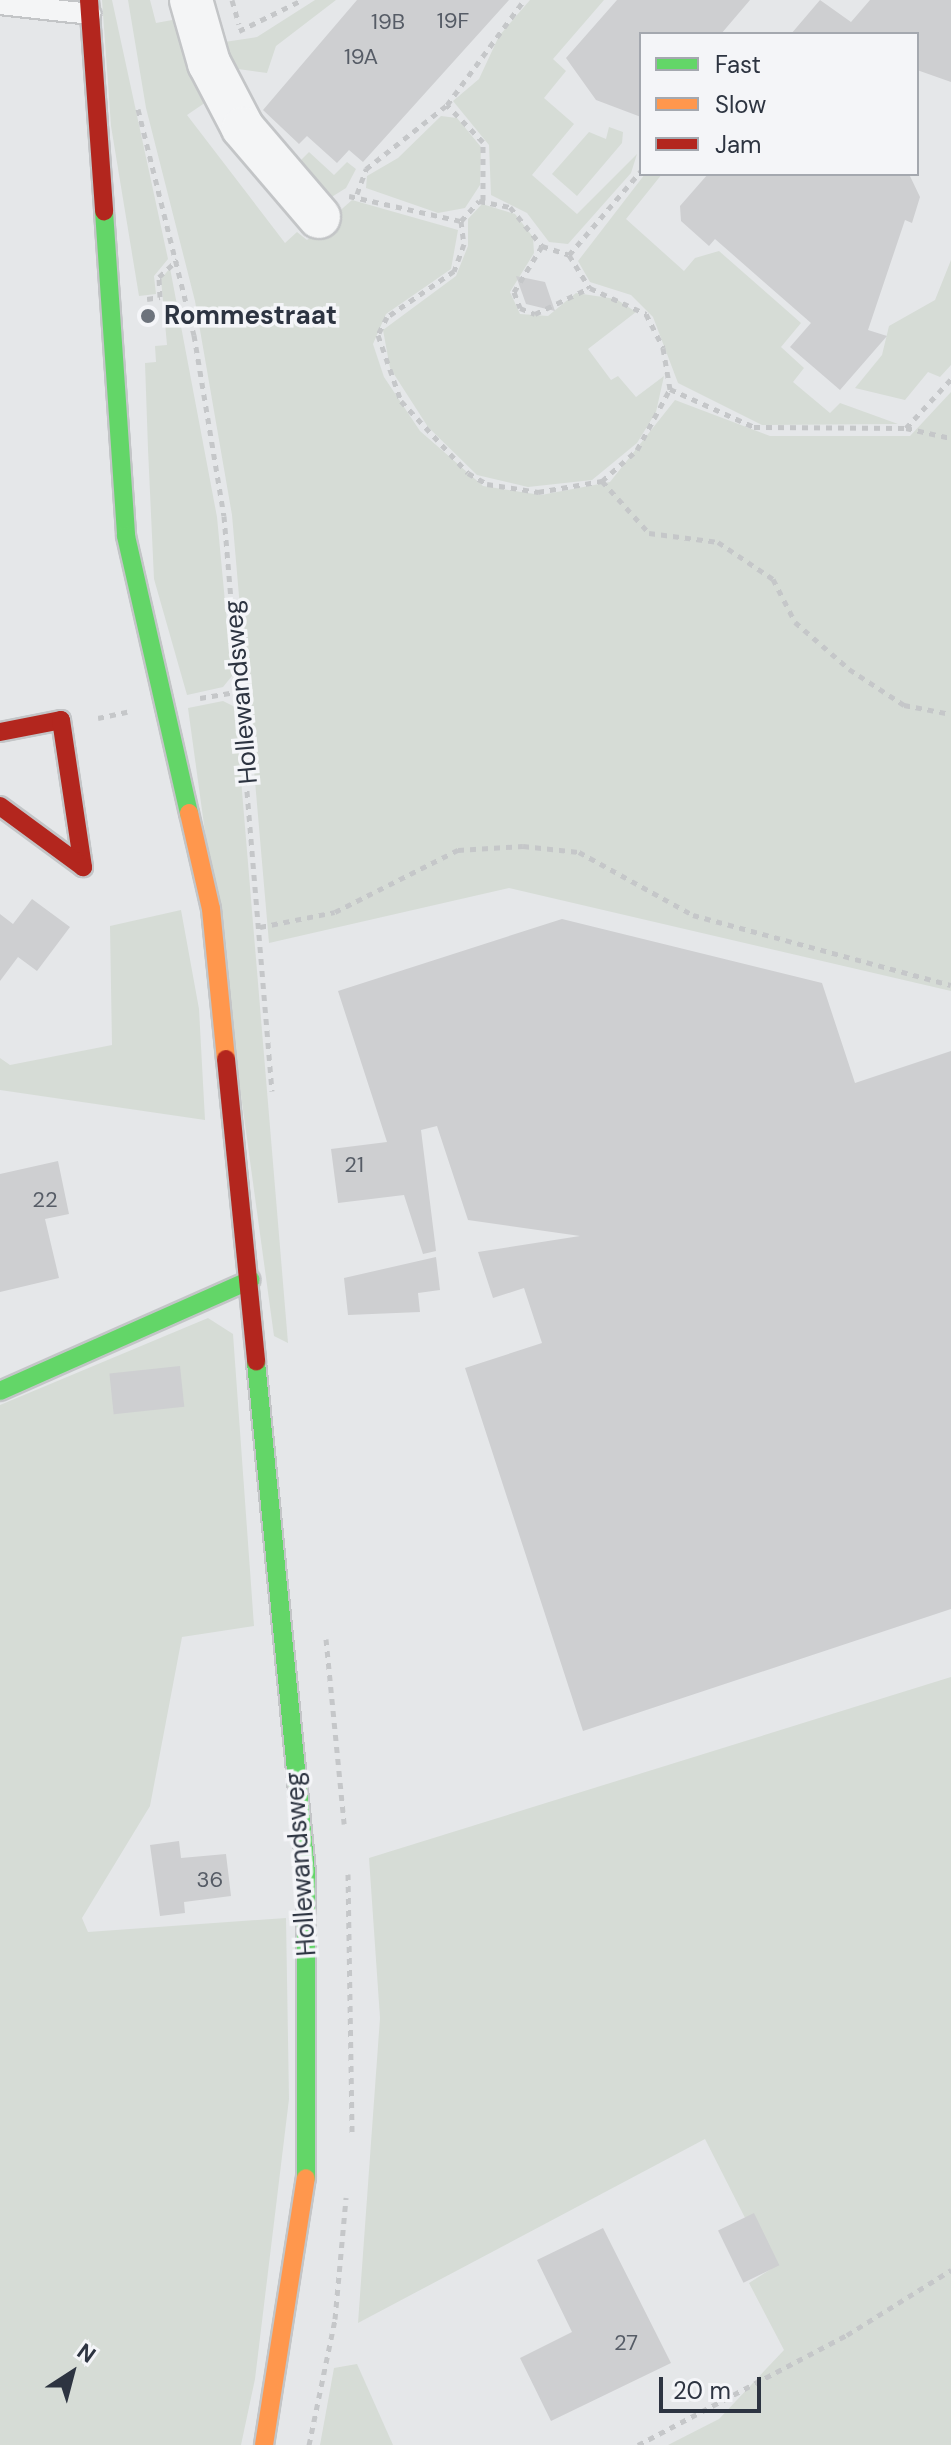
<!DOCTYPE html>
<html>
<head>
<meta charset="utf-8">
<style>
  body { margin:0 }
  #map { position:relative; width:951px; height:2445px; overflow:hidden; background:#e5e7e9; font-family:"DM Sans",sans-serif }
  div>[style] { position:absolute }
  .green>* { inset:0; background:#d6dcd6 }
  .building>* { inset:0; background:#cecfd1; transform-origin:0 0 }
  .path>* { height:5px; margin-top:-2.5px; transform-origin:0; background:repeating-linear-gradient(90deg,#c5c7c9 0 6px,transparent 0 12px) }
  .roads { filter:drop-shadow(2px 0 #c3c5c7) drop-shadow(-2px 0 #c3c5c7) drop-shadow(0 2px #c3c5c7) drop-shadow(0 -2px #c3c5c7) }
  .lane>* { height:20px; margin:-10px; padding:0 10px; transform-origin:10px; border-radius:10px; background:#f4f5f6 }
  .street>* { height:42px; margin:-21px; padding:0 21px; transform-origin:21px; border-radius:21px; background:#f4f5f6 }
  .fast>* { height:18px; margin:-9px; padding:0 9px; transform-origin:9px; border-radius:9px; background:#63d668 }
  .slow>* { height:18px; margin:-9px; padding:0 9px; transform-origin:9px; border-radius:9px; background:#ff974d }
  .jam>* { height:18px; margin:-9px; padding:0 9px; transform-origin:9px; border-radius:9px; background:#b3261e }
  .dots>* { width:22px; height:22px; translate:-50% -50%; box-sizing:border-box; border:4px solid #f4f5f8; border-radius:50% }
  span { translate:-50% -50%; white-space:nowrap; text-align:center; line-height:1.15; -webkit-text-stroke:7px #f4f5f8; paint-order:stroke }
  .number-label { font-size:22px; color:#565c66 }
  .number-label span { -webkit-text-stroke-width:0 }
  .poi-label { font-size:26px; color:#2d3441; font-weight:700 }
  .left { translate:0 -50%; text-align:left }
  .street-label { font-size:26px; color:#2d3441 }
  .legend { position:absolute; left:639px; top:32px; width:280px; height:144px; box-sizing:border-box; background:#f4f5f8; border:2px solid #a4a8af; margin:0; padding:10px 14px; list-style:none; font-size:24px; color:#2d3441 }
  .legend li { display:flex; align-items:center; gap:16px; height:40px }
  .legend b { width:40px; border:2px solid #a4a8af }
  .north { position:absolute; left:32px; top:2333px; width:80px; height:80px; -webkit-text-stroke:6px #f4f5f8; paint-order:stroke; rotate:36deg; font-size:22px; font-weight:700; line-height:32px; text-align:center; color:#2d3441 }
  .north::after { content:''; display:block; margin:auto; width:28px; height:36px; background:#2d3441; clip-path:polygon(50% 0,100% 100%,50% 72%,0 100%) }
  .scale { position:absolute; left:659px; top:2377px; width:102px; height:36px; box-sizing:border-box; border:4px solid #2d3441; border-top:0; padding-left:10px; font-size:24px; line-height:28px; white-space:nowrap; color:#2d3441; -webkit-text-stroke:6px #f4f5f8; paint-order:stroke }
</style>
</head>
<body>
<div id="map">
  <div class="green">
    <i style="clip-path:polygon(102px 0,112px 0,168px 259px,154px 276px,156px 294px,139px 296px,111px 126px)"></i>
    <i style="clip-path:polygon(128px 0,150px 0,156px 23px,183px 18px,212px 98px,187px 115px,285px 243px,297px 232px,307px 240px,352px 200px,458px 230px,451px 269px,386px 314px,373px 344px,384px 377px,420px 431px,483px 486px,541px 495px,610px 482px,675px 400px,770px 436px,910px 436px,951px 392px,951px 991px,509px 888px,269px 943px,232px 515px,195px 301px,146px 108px)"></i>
    <i style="clip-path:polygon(315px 0,336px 0,276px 46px,267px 73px,231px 68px,218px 43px,257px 37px)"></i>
    <i style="clip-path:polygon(530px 0,604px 0,553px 59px,566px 71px,544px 98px,574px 124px,532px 175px,577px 214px,637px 154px,631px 173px,568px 244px,549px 242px,527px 213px,491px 195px,489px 145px,453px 101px,479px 79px,499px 36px)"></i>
    <i style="clip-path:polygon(441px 116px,457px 118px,481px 147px,480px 185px,465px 208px,438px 213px,366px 188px,367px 176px,398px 158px)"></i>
    <i style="clip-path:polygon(609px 127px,623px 132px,622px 143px,577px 196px,552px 174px,589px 132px,606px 139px)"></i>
    <i style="clip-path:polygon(309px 152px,334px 175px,347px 162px,356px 169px,346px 188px,330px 198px,290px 171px)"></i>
    <i style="clip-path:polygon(645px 174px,662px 174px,626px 219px,684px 271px,695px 258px,719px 251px,801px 323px,781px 347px,804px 368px,793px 382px,830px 413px,840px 403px,898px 424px,762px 425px,678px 383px,653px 317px,631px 295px,590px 282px,578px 261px)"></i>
    <i style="clip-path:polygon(482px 204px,515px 214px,533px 237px,534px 253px,510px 292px,520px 314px,548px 316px,576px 293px,616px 299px,636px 312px,588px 349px,611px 380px,618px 376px,636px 397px,664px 376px,656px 412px,637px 443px,592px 480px,528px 487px,477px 475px,428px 427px,390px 368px,383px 330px,456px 276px,468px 246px,468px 219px)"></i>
    <i style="clip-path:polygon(951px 260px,951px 365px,940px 377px,928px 372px,905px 400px,855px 388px,882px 355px,889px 326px,935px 300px)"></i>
    <i style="clip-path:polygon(170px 268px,217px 517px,232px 676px,223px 687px,187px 695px,154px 579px,148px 449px,145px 363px,156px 362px,155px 346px,167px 345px,161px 279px)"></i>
    <i style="clip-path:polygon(223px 701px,235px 707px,288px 1343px,274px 1336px,188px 708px)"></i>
    <i style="clip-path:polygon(181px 910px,199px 1009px,205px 1120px,0 1090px,0 1058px,10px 1065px,112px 1045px,110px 926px)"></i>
    <i style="clip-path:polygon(208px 1318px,233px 1334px,254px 1626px,182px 1637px,150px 1806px,82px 1918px,88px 1932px,286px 1918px,289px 2099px,255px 2379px,241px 2445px,0 2445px,0 1405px)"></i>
    <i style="clip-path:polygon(951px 1677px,951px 2445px,668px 2445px,719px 2419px,784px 2350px,749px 2283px,771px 2269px,705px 2139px,358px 2323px,380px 2018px,369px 1858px)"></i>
    <i style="clip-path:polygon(357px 2364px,393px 2445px,320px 2445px,334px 2368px)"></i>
  </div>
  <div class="building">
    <i style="clip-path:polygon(357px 0,509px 0,363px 162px,349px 150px,337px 163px,307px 136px,299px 144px,263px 110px)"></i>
    <i style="clip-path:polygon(617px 0,750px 0,721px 34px,641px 34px,641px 117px,596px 100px,566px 58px)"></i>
    <i style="clip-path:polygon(820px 0,851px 22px,870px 0,951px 0,951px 82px,917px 70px,917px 34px,791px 34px)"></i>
    <i style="clip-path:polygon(708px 174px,909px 174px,920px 197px,912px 223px,905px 220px,868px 330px,887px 336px,840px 390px,790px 347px,811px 323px,715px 239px,709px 246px,681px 221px,680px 206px)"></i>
    <i style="clip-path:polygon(516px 276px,545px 282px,555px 311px,526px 304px)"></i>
    <i style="clip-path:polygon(32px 899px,70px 927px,37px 971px,18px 957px,0 981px,0 914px,13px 924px)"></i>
    <i style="clip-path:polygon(562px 919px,822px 983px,855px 1083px,951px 1051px,951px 1609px,583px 1731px,465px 1368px,542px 1343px,524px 1288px,493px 1298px,478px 1252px,580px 1236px,468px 1220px,437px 1126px,421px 1130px,436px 1251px,423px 1254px,404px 1195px,338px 1203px,331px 1149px,387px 1142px,338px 991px)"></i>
    <i style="clip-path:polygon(58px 1161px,69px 1214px,45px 1219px,59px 1278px,0 1292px,0 1174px)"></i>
    <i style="clip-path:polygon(436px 1257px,440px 1290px,418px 1293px,420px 1312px,348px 1315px,344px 1278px)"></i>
    <i style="left:180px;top:1366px;width:41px;height:71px;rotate:84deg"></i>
    <i style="clip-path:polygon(179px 1841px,181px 1858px,226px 1854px,231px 1896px,184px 1902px,185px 1913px,160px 1916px,150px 1845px)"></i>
    <i style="left:754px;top:2213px;width:58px;height:40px;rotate:64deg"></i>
    <i style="clip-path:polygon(603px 2228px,671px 2363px,551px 2421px,520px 2358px,572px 2332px,537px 2260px)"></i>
  </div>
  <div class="path">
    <i style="left:232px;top:0;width:25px;rotate:74deg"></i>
    <i style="left:239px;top:31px;width:70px;rotate:-26.2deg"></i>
    <i style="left:138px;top:109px;width:233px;rotate:76.1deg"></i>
    <i style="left:194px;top:335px;width:183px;rotate:80.6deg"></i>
    <i style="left:224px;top:516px;width:577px;rotate:85.23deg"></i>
    <i style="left:357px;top:194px;width:27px;rotate:-70deg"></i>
    <i style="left:366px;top:169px;width:103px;rotate:-38.3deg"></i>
    <i style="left:349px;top:196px;width:115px;rotate:12.6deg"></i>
    <i style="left:461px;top:221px;width:27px;rotate:-48deg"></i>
    <i style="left:479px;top:201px;width:32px;rotate:11deg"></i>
    <i style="left:510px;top:207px;width:50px;rotate:50.6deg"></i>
    <i style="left:542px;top:246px;width:28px;rotate:18deg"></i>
    <i style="left:569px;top:255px;width:39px;rotate:58deg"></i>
    <i style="left:590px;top:288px;width:62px;rotate:24.9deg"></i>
    <i style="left:646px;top:314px;width:38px;rotate:63deg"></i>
    <i style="left:663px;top:348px;width:42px;rotate:80.3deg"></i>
    <i style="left:670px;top:389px;width:92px;rotate:24.3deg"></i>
    <i style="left:754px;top:427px;width:152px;rotate:0.4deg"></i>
    <i style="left:906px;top:428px;width:46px;rotate:12.5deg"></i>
    <i style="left:483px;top:200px;width:58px;rotate:-90deg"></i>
    <i style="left:483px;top:142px;width:52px;rotate:-134.2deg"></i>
    <i style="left:447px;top:105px;width:130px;rotate:-53.7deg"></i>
    <i style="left:461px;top:221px;width:23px;rotate:83deg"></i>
    <i style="left:464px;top:244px;width:29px;rotate:110deg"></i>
    <i style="left:454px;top:271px;width:81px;rotate:145.5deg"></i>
    <i style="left:387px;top:317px;width:20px;rotate:117deg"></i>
    <i style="left:378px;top:335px;width:70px;rotate:70.8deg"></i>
    <i style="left:401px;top:401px;width:98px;rotate:47.1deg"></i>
    <i style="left:468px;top:473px;width:22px;rotate:30deg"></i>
    <i style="left:487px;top:484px;width:52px;rotate:8.9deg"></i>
    <i style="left:538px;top:492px;width:65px;rotate:-9.8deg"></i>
    <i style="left:602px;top:481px;width:47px;rotate:-41.5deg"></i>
    <i style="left:637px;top:450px;width:69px;rotate:-61.6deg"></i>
    <i style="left:542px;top:246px;width:54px;rotate:121.3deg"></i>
    <i style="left:514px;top:292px;width:17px;rotate:69deg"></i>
    <i style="left:520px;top:308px;width:16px;rotate:22deg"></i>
    <i style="left:535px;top:314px;width:60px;rotate:-25.7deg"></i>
    <i style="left:569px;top:255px;width:111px;rotate:-49.4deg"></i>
    <i style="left:147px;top:299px;width:13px;rotate:-9deg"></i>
    <i style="left:160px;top:297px;width:20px;rotate:-93deg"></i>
    <i style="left:159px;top:277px;width:25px;rotate:-43deg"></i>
    <i style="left:906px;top:428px;width:67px;rotate:-47.4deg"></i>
    <i style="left:602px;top:481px;width:70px;rotate:47.9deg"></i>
    <i style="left:649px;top:533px;width:70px;rotate:7.4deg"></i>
    <i style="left:718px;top:542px;width:66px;rotate:33.9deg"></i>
    <i style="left:773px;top:579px;width:48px;rotate:62.9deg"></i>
    <i style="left:795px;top:622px;width:72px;rotate:41deg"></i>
    <i style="left:849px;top:669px;width:66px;rotate:33.2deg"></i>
    <i style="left:904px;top:705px;width:48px;rotate:10.8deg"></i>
    <i style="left:200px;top:698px;width:42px;rotate:-9.7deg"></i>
    <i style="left:98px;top:718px;width:30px;rotate:-12deg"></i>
    <i style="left:260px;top:927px;width:76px;rotate:-11.3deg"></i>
    <i style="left:335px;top:912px;width:138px;rotate:-26.8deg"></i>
    <i style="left:458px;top:850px;width:65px;rotate:-3.5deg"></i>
    <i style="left:523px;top:846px;width:56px;rotate:6.1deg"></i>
    <i style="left:579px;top:852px;width:130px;rotate:28.9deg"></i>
    <i style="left:693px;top:915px;width:267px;rotate:15.2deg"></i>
    <i style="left:326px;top:1639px;width:186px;rotate:84.4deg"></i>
    <i style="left:348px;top:1874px;width:261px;rotate:89.1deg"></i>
    <i style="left:309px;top:2445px;width:129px;rotate:-78.3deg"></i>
    <i style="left:335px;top:2319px;width:122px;rotate:-84.8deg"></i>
    <i style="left:638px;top:2445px;width:236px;rotate:-27.8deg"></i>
    <i style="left:847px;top:2335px;width:123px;rotate:-32deg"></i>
  </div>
  <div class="roads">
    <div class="lane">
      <i style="left:0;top:4px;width:91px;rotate:6.3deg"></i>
    </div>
    <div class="street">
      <i style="left:191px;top:0;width:66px;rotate:74.1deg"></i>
      <i style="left:209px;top:63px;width:73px;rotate:62.4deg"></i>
      <i style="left:243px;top:128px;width:117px;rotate:49.5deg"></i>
    </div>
    <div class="fast">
      <i style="left:104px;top:211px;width:326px;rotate:86.1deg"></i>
      <i style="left:126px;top:536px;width:284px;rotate:77.2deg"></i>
      <i style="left:256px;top:1362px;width:512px;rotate:84.4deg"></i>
      <i style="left:306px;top:1872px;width:306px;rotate:90deg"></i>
      <i style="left:0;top:1391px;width:274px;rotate:-23.9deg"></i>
    </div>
    <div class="slow">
      <i style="left:189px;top:813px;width:98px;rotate:77.1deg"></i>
      <i style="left:211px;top:909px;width:151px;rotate:84.3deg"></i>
      <i style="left:264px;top:2445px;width:270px;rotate:-81.1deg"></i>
    </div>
    <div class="jam">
      <i style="left:89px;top:0;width:212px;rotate:85.9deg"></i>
      <i style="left:0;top:732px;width:62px;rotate:-11.1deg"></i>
      <i style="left:61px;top:720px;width:149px;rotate:81.5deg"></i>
      <i style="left:83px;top:867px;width:103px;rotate:-143.7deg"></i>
      <i style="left:226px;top:1059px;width:304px;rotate:84.3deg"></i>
    </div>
  </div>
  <div class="dots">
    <i style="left:148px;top:316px;background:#6d737c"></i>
  </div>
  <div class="number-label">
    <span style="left:453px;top:21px">19F</span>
    <span style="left:388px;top:22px">19B</span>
    <span style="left:361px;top:57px">19A</span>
    <span style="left:354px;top:1165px">21</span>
    <span style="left:45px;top:1200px">22</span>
    <span style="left:210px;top:1880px">36</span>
    <span style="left:626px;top:2343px">27</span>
  </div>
  <div class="poi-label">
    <span class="left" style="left:164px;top:316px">Rommestraat</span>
  </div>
  <div class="street-label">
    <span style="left:241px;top:692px;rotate:-95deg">Hollewandsweg</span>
    <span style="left:301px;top:1864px;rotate:-94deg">Hollewandsweg</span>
  </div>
  <ul class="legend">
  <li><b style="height:10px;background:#63d668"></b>Fast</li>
  <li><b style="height:10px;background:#ff974d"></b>Slow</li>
  <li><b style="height:10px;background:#b3261e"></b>Jam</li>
  </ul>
  <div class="north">N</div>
  <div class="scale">20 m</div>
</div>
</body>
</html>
